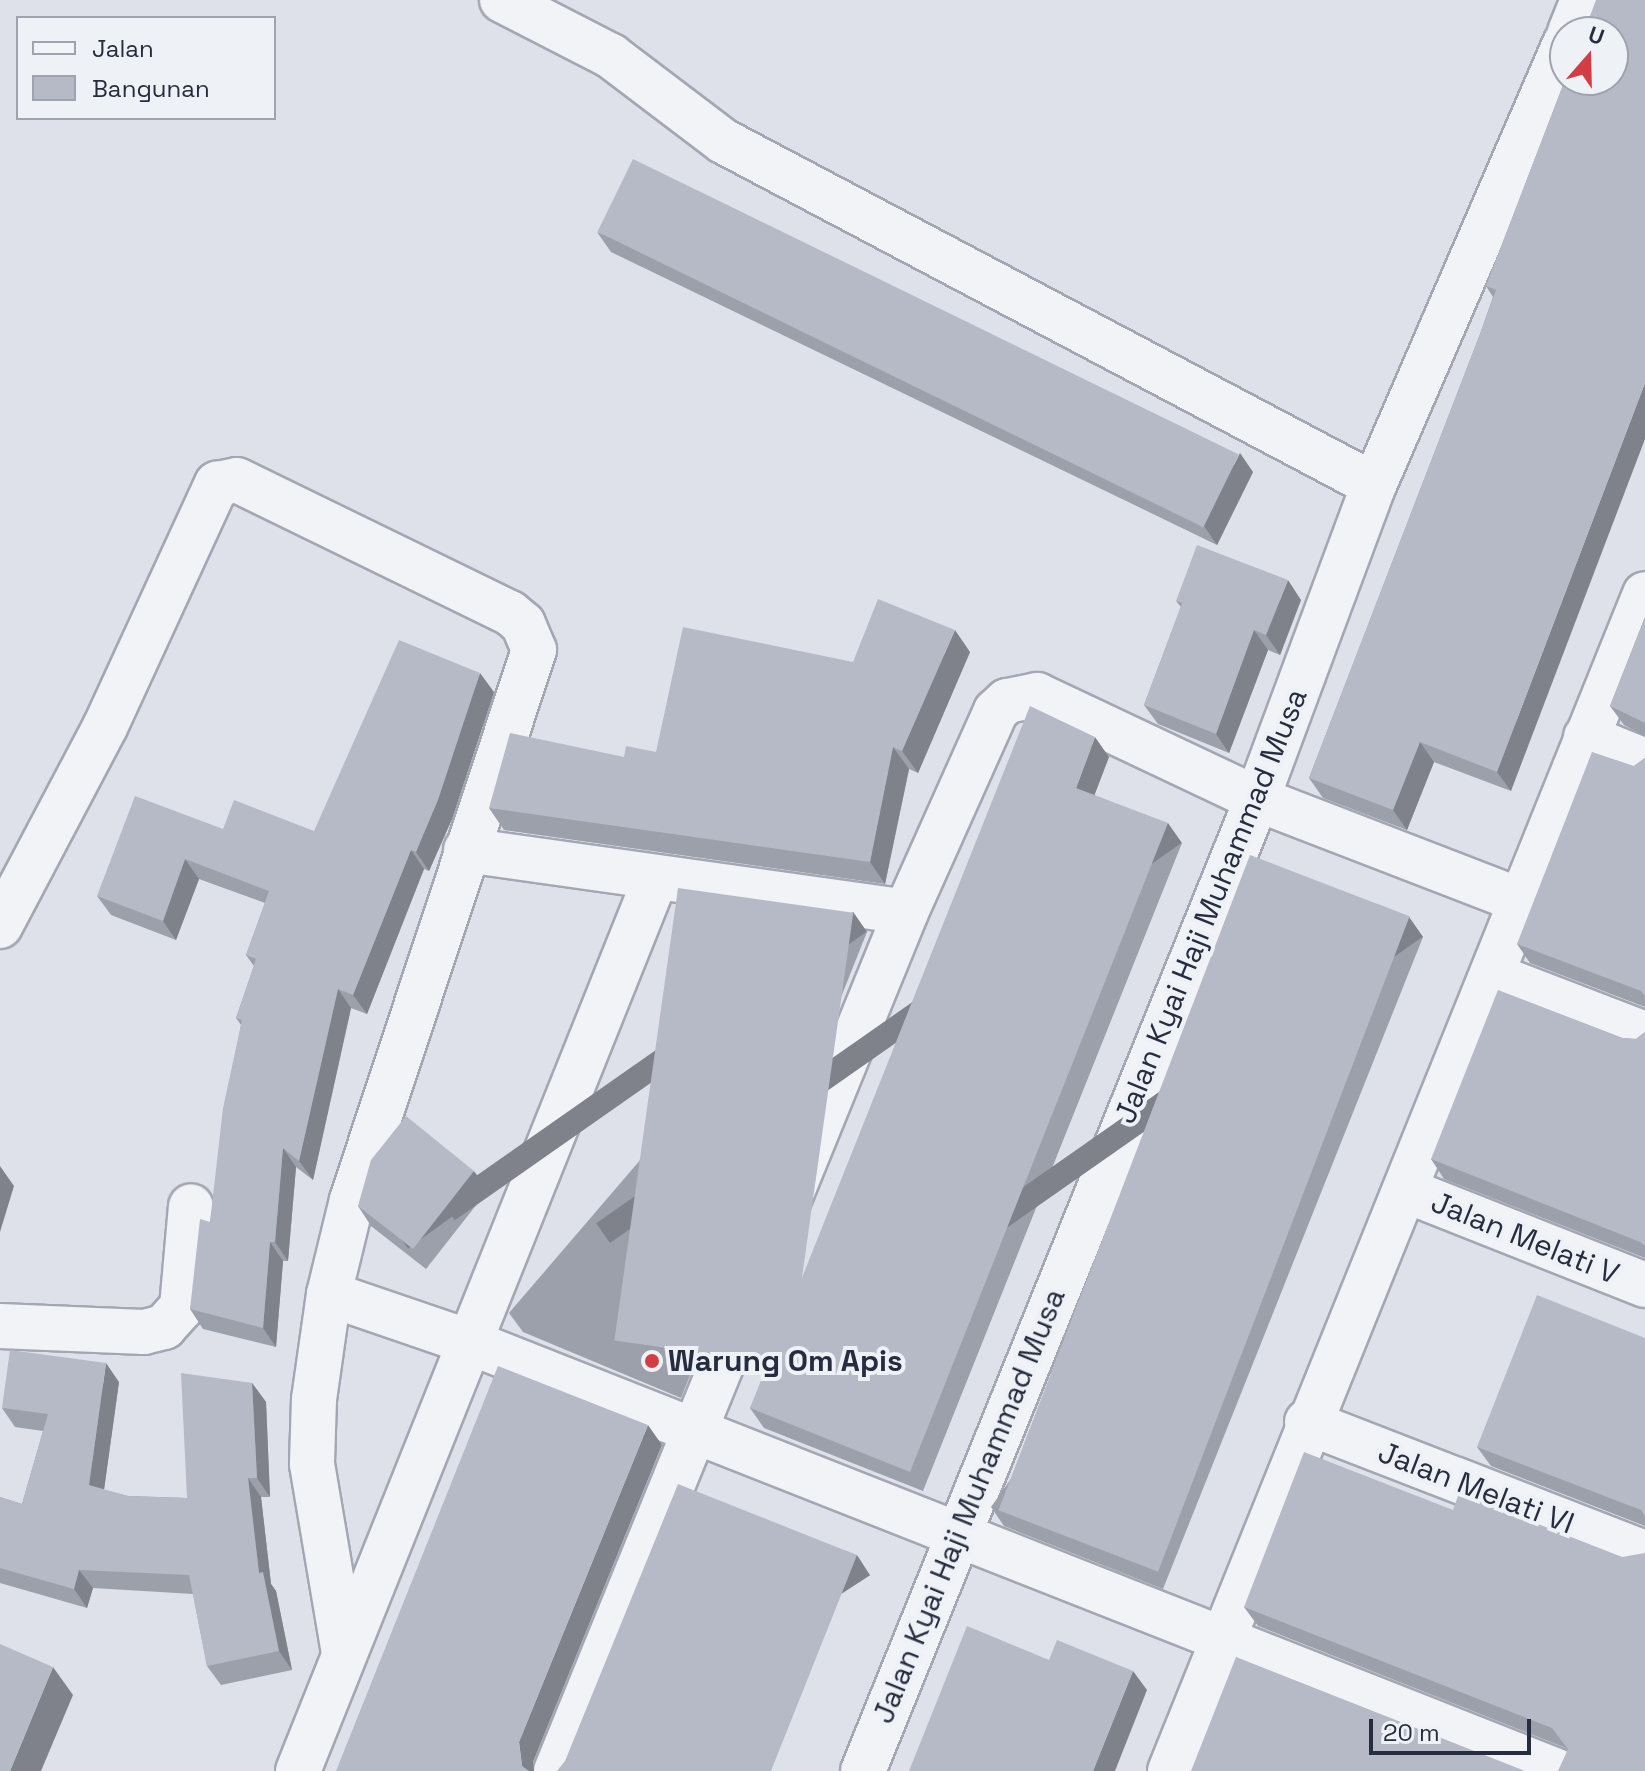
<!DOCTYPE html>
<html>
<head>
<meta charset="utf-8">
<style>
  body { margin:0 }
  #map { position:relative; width:1645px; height:1771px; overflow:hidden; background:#dee1e9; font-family:"Space Grotesk",sans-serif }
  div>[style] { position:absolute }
  .roads { filter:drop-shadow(2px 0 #a3a7b3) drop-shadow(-2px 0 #a3a7b3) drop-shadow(0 2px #a3a7b3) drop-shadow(0 -2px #a3a7b3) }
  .street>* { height:44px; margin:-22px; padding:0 22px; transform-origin:22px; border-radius:22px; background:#f1f3f7 }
  .wall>* { inset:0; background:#9ca0aa }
  .shaded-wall>* { inset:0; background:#7f828b; transform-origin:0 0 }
  .building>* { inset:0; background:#b5bac6; transform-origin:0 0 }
  .dots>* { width:22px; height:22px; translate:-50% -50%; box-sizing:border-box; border:4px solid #eef1f6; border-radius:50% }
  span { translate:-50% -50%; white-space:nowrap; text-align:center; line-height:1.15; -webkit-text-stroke:8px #eef1f6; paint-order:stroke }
  .street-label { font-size:30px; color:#272d40 }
  .poi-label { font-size:30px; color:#272d40; font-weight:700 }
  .left { translate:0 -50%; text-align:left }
  .legend { position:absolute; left:16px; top:16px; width:260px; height:104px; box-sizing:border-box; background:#eef1f6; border:2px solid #9ea3ad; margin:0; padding:10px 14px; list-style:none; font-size:24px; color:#272d40 }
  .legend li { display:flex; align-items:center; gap:16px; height:40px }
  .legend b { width:40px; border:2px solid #9ea3ad }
  .north { position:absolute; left:1549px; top:16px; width:80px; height:80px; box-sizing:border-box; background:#eef1f6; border:2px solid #9ea3ad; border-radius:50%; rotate:20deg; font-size:22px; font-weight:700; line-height:32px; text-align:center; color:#272d40 }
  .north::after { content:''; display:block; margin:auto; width:28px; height:36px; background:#d33e45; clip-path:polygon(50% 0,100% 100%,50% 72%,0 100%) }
  .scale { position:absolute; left:1369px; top:1719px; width:162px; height:36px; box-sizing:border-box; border:4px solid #272d40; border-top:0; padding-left:10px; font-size:24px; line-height:28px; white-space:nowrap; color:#272d40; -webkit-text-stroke:6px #eef1f6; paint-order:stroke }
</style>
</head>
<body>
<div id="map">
  <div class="roads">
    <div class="street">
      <i style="left:502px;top:0;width:123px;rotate:27.2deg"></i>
      <i style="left:611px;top:56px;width:141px;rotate:37.2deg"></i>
      <i style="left:723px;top:141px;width:736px;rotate:27.85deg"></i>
      <i style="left:1570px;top:32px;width:35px;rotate:-68deg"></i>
      <i style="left:1586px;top:737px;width:64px;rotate:22.1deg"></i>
      <i style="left:466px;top:850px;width:444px;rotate:8deg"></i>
      <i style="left:0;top:926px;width:225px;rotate:-62.2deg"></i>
      <i style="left:105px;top:727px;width:268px;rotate:-65.3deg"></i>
      <i style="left:217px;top:484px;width:20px;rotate:-11deg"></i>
      <i style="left:237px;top:480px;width:304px;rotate:26deg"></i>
      <i style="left:510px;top:613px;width:17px;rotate:40deg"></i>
      <i style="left:523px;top:624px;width:28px;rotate:67deg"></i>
      <i style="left:534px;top:650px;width:579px;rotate:108.31deg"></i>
      <i style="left:352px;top:1200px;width:97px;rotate:103.7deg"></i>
      <i style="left:329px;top:1294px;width:151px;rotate:18.9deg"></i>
      <i style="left:472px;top:1343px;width:1166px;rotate:21.53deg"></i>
      <i style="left:1494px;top:976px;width:162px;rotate:21deg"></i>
      <i style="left:1405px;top:1190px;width:258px;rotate:21.6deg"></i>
      <i style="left:329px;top:1294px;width:106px;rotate:98.1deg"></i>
      <i style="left:314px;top:1399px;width:65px;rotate:91.8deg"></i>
      <i style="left:312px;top:1464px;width:192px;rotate:80.4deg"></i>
      <i style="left:0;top:1326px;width:144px;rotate:2.4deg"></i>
      <i style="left:144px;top:1332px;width:21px;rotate:-14deg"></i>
      <i style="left:164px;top:1327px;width:27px;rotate:-48deg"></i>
      <i style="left:182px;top:1307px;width:101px;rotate:-84.9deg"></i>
      <i style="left:1307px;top:1422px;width:362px;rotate:21.2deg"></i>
      <i style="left:298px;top:1771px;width:960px;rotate:-68.17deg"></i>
      <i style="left:556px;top:1771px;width:928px;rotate:-67.83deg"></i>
      <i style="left:906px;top:912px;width:220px;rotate:-65.9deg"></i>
      <i style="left:996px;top:711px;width:15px;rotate:-42deg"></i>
      <i style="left:1007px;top:701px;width:31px;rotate:-11deg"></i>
      <i style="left:1037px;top:695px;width:243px;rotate:25.3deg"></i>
      <i style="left:1257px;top:799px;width:281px;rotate:21.1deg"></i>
      <i style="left:863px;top:1771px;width:1049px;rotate:-67.93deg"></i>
      <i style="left:1257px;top:799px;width:335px;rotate:-69.6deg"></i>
      <i style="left:1374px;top:485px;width:482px;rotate:-66.6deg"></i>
      <i style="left:1170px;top:1771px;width:1269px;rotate:-68.02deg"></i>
    </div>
  </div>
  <div class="wall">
    <i style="clip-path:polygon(1565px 80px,1511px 791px,1434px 762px,1407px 830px,1323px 798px,1309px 778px,1480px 334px,1493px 297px,1486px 286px)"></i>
    <i style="clip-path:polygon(597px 232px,1253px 472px,1217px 545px,611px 252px)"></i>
    <i style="clip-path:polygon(1301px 600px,1280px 655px,1268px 650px,1229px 753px,1158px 724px,1144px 705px,1181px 607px,1176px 601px)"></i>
    <i style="clip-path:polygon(1645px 617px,1645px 736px,1624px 725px,1610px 706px)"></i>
    <i style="clip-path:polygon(970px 652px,918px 773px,909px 769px,885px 884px,504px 830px,489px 808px,624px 757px,656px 752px,853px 662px)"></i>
    <i style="clip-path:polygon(494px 692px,452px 819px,429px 871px,424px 869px,367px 1014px,351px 1008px,313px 1180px,296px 1167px,288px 1261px,283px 1261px,276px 1347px,203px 1329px,190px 1309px,210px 1222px,241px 1025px,236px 1018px,254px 966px,246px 955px,265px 903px,199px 879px,176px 940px,111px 915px,97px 896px,223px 829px,314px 831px)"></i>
    <i style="clip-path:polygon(1109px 757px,1094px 795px,1182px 843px,923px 1491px,764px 1428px,750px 1408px)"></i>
    <i style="clip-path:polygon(1645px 758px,1645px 1007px,1530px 963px,1517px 944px,1634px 766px)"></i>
    <i style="clip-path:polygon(853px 912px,867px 932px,681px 1398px,523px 1332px,509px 1313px)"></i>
    <i style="clip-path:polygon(1409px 917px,1423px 937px,1163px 1589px,1004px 1526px,991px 1507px)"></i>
    <i style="clip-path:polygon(1645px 1032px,1645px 1258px,1444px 1179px,1431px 1159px,1623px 1038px,1636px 1039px)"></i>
    <i style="clip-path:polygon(488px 1190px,426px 1269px,371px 1226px,358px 1206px)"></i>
    <i style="clip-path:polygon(1645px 1338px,1645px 1526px,1491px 1466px,1477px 1447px)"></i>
    <i style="clip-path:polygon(119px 1382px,104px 1490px,128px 1496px,187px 1498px,252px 1383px,266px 1402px,270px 1497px,261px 1497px,271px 1584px,276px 1591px,292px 1670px,221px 1685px,207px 1666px,193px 1594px,93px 1588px,87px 1608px,0 1583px,0 1497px,22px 1504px,43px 1431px,15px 1427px,2px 1408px)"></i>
    <i style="clip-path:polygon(1453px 1510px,1622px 1557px,1568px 1750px,1566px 1748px,1258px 1626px,1244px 1607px)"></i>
  </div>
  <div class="shaded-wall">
    <i style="clip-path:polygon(1645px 383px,1645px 439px,1511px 791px,1497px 772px)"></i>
    <i style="clip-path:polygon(1240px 453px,1253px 472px,1217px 545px,1204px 526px)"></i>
    <i style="clip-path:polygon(1288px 580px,1301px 600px,1280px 655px,1266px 635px)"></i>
    <i style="clip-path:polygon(955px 630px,970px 652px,918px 773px,902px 751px)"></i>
    <i style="clip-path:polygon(1254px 630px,1268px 650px,1229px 753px,1216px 734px)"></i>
    <i style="clip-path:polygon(480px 673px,494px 692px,452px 819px,429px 871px,416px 852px)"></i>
    <i style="clip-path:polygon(1095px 737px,1109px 757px,1090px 807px,1076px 788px)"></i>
    <i style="clip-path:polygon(1420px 742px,1434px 762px,1407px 830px,1393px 810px)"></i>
    <i style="clip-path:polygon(893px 747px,909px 769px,885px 884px,870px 862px)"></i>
    <i style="left:1168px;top:823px;width:24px;height:698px;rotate:55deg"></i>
    <i style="clip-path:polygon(411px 850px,424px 869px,367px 1014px,353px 995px)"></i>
    <i style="clip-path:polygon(185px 859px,199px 879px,176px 940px,163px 921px)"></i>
    <i style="left:853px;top:912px;width:24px;height:503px;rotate:55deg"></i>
    <i style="left:1409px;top:917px;width:24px;height:702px;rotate:55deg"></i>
    <i style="clip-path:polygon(338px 989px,351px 1008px,313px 1180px,299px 1161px)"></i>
    <i style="clip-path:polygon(283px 1148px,296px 1167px,288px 1261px,275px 1242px)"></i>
    <i style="clip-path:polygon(0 1166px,14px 1186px,0 1232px)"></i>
    <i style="left:474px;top:1171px;width:24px;height:99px;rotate:54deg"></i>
    <i style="clip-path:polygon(270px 1242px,283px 1261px,276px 1347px,263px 1328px)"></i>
    <i style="clip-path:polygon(106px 1363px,119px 1382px,102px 1504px,89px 1485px)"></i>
    <i style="clip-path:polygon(252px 1383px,266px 1402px,270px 1497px,257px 1478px)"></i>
    <i style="clip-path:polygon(648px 1425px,662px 1445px,533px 1762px,534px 1771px,526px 1771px,522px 1766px,519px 1742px)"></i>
    <i style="clip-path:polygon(248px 1478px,261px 1497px,271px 1584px,276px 1591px,292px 1670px,279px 1651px,259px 1573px)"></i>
    <i style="left:857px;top:1555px;width:24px;height:232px;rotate:57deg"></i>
    <i style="clip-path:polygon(79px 1570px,93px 1588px,87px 1608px,74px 1589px)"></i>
    <i style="clip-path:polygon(53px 1667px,73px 1695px,41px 1771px,10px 1771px)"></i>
    <i style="clip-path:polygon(1133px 1671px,1147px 1690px,1115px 1771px,1093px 1771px)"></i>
  </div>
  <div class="building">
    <i style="clip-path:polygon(1596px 0,1645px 0,1645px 383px,1497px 772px,1420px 742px,1393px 810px,1309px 778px,1480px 334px,1496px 290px,1486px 286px,1565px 80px,1613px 80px,1613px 32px,1584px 32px)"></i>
    <i style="left:633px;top:159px;width:674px;height:81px;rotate:26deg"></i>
    <i style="clip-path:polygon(1197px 545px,1288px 580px,1266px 635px,1254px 630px,1216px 734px,1144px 705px,1182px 603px,1176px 601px)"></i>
    <i style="clip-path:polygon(878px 599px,955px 630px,902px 751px,893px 747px,870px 862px,489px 808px,510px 733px,624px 757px,626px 746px,656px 752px,683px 627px,853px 662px)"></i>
    <i style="clip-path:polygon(1645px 617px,1645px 723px,1610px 706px)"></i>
    <i style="clip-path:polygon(399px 640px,480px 673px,438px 800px,416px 852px,411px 850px,353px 995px,338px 989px,299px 1161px,283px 1148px,275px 1242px,270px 1242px,263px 1328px,190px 1309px,200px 1219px,210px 1222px,223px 1108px,242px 1020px,236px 1018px,256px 959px,246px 955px,269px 891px,185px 859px,163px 921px,97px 896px,135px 796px,223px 829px,234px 800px,314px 831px)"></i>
    <i style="clip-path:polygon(1030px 706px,1095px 737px,1076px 788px,1168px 823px,910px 1472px,750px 1408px)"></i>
    <i style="clip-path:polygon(1592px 752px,1634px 766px,1645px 758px,1645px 996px,1641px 991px,1517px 944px)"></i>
    <i style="left:1250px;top:855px;width:171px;height:702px;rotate:21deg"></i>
    <i style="left:678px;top:888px;width:177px;height:457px;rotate:8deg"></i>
    <i style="clip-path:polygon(1498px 990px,1623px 1038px,1636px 1039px,1645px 1032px,1645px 1246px,1640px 1242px,1431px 1159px)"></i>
    <i style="clip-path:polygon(406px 1116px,474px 1171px,413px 1249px,358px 1206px,371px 1160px)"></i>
    <i style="clip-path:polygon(1537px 1295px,1645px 1338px,1645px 1516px,1641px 1510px,1477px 1447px)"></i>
    <i style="clip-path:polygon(10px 1350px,106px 1363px,89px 1485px,128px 1496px,187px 1498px,181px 1373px,252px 1383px,257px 1478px,248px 1478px,259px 1573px,263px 1572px,279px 1651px,207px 1666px,189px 1575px,79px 1570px,74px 1589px,0 1568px,0 1497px,22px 1504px,48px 1414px,2px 1408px)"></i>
    <i style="clip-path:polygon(498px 1366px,648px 1425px,519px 1742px,522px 1766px,529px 1771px,336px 1771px)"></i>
    <i style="clip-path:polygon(1304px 1452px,1453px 1510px,1459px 1493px,1622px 1557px,1645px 1553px,1645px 1771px,1558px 1771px,1568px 1749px,1552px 1728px,1244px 1607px)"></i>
    <i style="clip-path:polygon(678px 1484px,857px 1555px,771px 1771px,557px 1771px,565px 1761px)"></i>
    <i style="clip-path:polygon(967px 1626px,1049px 1660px,1057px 1640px,1133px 1671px,1093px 1771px,909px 1771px)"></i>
    <i style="clip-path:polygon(0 1644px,53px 1667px,10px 1771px,0 1771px)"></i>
    <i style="clip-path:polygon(1236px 1657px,1525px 1771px,1191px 1771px)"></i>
  </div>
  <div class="dots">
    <i style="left:652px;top:1361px;background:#d33e45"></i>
  </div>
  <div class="street-label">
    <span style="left:1211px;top:906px;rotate:-68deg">Jalan Kyai Haji Muhammad Musa</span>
    <span style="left:1525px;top:1238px;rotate:22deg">Jalan Melati V</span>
    <span style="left:1476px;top:1488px;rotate:21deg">Jalan Melati VI</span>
    <span style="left:969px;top:1506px;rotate:-68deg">Jalan Kyai Haji Muhammad Musa</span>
  </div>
  <div class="poi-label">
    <span class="left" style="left:668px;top:1361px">Warung Om Apis</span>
  </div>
  <ul class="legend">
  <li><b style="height:10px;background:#f1f3f7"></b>Jalan</li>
  <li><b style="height:22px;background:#b5bac6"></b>Bangunan</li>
  </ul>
  <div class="north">U</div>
  <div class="scale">20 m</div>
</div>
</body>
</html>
